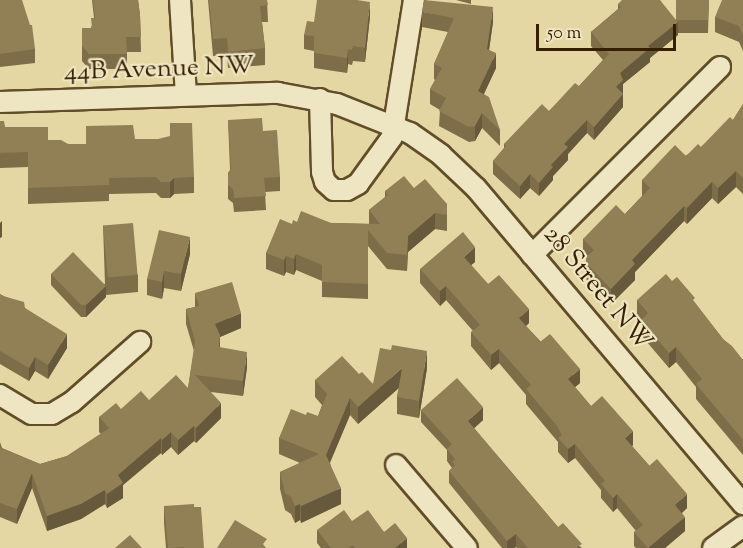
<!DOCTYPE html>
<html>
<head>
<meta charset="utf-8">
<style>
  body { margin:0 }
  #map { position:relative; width:743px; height:548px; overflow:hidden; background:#e5d7a3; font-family:"Sorts Mill Goudy",serif }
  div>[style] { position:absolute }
  .roads { filter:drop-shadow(2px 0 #624d29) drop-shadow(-2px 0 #624d29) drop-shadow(0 2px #624d29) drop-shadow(0 -2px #624d29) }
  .minor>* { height:20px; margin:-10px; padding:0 10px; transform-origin:10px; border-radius:10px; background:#eee5c3 }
  .wall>* { inset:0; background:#7d6d49 }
  .shaded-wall>* { inset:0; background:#66593c }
  .building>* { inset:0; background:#917f55; transform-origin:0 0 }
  span { translate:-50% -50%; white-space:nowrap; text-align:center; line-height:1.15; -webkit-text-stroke:4.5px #eee5c3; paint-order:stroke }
  .street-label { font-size:26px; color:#361f00 }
  .scale { position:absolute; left:536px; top:24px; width:140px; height:27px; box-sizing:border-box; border:3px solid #361f00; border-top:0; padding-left:8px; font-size:18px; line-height:21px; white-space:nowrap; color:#361f00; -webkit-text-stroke:4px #eee5c3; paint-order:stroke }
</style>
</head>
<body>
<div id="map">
  <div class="roads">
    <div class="minor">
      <i style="left:180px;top:0;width:95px;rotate:86.4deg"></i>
      <i style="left:320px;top:99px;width:73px;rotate:88.4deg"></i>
      <i style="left:322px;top:172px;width:10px;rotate:73deg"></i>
      <i style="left:325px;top:182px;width:12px;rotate:42deg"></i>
      <i style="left:334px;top:190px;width:13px"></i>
      <i style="left:347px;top:190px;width:13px;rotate:-29deg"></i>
      <i style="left:358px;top:184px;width:58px;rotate:-54.1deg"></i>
      <i style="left:392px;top:137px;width:139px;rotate:-80.9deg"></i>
      <i style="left:0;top:102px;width:278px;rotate:-1.9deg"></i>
      <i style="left:278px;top:93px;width:60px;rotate:10.6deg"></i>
      <i style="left:337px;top:104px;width:79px;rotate:21.7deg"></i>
      <i style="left:410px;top:133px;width:38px;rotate:35deg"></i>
      <i style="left:441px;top:155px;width:48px;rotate:43.3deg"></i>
      <i style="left:476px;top:188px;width:414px;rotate:49.8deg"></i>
      <i style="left:532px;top:255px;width:266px;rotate:-45deg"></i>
      <i style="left:0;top:395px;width:37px;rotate:31deg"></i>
      <i style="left:32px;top:414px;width:20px"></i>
      <i style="left:52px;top:414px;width:23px;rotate:-31deg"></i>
      <i style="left:72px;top:402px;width:91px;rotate:-41.4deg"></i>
      <i style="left:396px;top:465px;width:109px;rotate:49.5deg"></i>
      <i style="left:713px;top:548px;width:37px;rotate:-36deg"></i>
    </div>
  </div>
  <div class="wall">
    <i style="clip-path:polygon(0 0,35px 49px,35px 63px,0 67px)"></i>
    <i style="clip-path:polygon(92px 0,138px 0,140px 15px,141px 52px,127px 52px,127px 69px,89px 69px,82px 61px,82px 28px,91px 28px,94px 18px)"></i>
    <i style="clip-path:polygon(208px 0,267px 0,268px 22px,262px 22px,265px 48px,265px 65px,228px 68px,227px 55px,213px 56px)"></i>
    <i style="clip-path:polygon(456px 0,471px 0,471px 4px)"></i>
    <i style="clip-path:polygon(709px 0,708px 33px,678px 33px,678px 35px,650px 58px,650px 62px,623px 84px,623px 107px,594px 140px,587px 133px,568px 154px,568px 160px,553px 176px,553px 180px,539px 196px,530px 188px,520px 199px,493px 174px,493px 161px,504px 148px,504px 144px,549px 111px,579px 86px,603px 60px,591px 46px,591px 32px,618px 9px,618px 4px,676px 20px)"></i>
    <i style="clip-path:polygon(743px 0,743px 51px,739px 42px,715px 32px,715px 17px)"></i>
    <i style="clip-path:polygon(422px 12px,493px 22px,489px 50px,496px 68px,484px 94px,500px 130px,500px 146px,482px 128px,475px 141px,469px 142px,439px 126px,440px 110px,430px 104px,430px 89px,435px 80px,434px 79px,434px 64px,448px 32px,422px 27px)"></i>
    <i style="clip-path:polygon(370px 16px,365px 62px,353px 61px,352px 65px,348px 64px,347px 73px,314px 68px,314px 51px,304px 49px,304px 35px,314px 22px)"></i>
    <i style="clip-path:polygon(743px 104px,743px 194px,736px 187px,718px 204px,712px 198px,687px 224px,684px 221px,635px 272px,635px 280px,611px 304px,586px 279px,586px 258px,583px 254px,583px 239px,625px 214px,642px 196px,642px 180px,701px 147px,733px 120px)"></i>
    <i style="clip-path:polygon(228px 120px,263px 131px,280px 177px,280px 191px,265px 192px,266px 210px,234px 212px,233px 203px,228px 199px,228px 173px,230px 170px)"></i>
    <i style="clip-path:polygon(0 121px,5px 127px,48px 140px,68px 144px,86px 144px,135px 139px,194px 177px,194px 193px,174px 194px,170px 198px,161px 198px,156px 193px,109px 194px,109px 201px,28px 204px,28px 167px,0 168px)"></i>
    <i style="clip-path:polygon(414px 188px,447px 204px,447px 231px,435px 229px,408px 252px,407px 271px,387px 269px,368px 246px,368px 299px,322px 297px,322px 281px,296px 270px,294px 275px,286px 272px,284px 276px,266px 269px,266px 253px,292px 224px,297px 222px,369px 224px,369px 210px,385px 197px,385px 191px)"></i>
    <i style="clip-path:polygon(103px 225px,138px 275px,138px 292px,106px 295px,106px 297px,86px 317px,81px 317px,51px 285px,51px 274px,105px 284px)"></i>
    <i style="clip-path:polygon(190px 254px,181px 291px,164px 288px,162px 299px,147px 295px,147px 279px)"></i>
    <i style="clip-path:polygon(475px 262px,471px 265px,488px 284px,529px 323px,526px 326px,580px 383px,575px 387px,591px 406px,633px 445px,632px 446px,687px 508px,682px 513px,685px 531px,665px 548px,636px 548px,634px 546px,634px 532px,636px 531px,617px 508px,613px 512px,601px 498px,601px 490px,575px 458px,568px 463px,558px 452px,558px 442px,526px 404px,526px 395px,499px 363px,491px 370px,471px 346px,471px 332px,473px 331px,446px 300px,440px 306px,420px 283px,420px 269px)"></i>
    <i style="clip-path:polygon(195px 293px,241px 328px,220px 337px,220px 348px,247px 367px,243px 396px,211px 392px,221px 418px,196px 443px,194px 441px,178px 455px,171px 447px,162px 455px,161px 453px,123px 485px,123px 498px,107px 508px,105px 504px,81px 519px,47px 531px,32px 488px,17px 524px,0 517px,0 442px,2px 448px,40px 464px,67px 456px,101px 434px,99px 432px,99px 417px,121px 409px,188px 388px,194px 351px,186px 324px,186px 309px,195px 307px)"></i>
    <i style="clip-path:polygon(0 294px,25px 308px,67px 348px,48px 379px,35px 371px,29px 381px,0 364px)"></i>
    <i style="clip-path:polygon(637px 300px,695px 303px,723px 339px,743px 360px,743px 455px,696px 399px,696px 387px,676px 362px,669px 368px,641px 335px,641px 320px,637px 315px)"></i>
    <i style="clip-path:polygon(427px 368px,419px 418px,397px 414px,397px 397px,399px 388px,358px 424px,350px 415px,330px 463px,341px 504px,301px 523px,300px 520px,295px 523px,291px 514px,285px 510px,280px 489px,280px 472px,300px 463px,279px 454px,279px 438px,306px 415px,318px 416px,322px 405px,315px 397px,315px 380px,359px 374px,373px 384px)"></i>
    <i style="clip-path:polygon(421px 410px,483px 420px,474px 428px,558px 527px,582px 548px,517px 548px,516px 547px,514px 548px,502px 548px,449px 483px,449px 471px,452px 468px,447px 461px,447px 450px,421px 422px)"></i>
    <i style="clip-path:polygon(164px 506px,204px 548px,166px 548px,164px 523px)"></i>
    <i style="clip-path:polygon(352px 521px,384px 532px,407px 548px,321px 548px,317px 543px,317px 530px)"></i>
  </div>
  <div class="shaded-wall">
    <i style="clip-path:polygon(370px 2px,370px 16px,365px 62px,365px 48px)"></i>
    <i style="clip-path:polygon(493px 7px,493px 22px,487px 64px,487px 49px)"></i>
    <i style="clip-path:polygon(678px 22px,678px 35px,650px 58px,650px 62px,623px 84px,623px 93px,616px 87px,620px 73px,648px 46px)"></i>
    <i style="clip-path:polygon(348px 49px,348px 64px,347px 73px,347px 58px)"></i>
    <i style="clip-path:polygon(496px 53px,496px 68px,478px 106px,478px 91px)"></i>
    <i style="clip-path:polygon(623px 94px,623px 107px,594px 140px,594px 127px)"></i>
    <i style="clip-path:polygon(482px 113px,482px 128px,475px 141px,475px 126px)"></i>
    <i style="clip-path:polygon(587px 120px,587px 133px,568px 154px,568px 160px,553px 176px,553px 180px,539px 196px,539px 183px,564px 144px)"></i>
    <i style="clip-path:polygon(736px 171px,736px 187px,718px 204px,718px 188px)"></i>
    <i style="clip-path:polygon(530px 174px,530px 188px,520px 199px,520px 186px)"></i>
    <i style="clip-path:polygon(174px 178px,174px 194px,170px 198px,170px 182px)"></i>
    <i style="clip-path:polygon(712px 182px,712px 198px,687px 224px,687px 208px)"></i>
    <i style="clip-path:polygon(684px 206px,684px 221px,635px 272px,635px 280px,611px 304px,611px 289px,632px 260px)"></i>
    <i style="clip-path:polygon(435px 213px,435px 229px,408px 252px,407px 271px,408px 236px)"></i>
    <i style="clip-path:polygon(2px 221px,2px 237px,0 238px,0 223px)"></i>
    <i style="clip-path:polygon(190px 237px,190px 254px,181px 291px,181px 274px)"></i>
    <i style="clip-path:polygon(475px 247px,475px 262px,464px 271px,464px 257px)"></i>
    <i style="clip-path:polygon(296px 254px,296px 270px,294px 275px,294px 259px)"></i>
    <i style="clip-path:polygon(286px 256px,286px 272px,284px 276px,284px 260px)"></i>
    <i style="clip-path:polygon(164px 271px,164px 288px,162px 299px,162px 282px)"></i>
    <i style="clip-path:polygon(106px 286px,106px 297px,86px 317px,86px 305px)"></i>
    <i style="clip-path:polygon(446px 286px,446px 300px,440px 306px,440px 291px)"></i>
    <i style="clip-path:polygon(529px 309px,529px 323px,519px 332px,519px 318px)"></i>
    <i style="clip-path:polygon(241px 313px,241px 328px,220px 337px,219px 362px,215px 324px)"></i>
    <i style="clip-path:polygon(67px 334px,67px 348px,48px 379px,48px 365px)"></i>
    <i style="clip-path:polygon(676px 347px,676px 362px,669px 368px,669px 353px)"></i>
    <i style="clip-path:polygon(499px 349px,499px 363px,491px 370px,491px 355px)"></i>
    <i style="clip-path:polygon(427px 351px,427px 368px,419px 418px,419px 401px)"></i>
    <i style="clip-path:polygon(247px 352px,247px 367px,243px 396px,243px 381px)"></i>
    <i style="clip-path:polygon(35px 357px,35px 371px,29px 381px,29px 368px)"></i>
    <i style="clip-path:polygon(402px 368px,402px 385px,358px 424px,358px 407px)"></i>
    <i style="clip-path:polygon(580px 369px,580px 383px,568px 393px,568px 379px)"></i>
    <i style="clip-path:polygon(350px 398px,350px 415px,326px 471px,326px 455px)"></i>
    <i style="clip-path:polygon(221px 403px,221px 418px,196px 443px,196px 428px)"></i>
    <i style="clip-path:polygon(483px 407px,483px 420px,468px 434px,468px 421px)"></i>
    <i style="clip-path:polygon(194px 426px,194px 441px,178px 455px,178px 440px)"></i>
    <i style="clip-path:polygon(633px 431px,633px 445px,625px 452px,625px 438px)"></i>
    <i style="clip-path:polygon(171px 432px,171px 447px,162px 455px,162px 440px)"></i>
    <i style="clip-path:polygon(161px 438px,161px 453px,123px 485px,123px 498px,107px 508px,107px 494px,118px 475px)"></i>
    <i style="clip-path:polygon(575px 444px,575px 458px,568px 463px,568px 449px)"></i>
    <i style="clip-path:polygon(32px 473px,32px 488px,17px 524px,17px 509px)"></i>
    <i style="clip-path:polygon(341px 488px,341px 504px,301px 523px,301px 506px)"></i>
    <i style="clip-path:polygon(105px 490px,105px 504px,81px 519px,47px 531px,47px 516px)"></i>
    <i style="clip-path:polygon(617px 494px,617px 508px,613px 512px,613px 498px)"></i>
    <i style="clip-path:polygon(687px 494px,687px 508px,675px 519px,675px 505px)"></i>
    <i style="clip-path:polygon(300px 504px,300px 520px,295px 523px,295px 506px)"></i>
    <i style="clip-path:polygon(685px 517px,685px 531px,665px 548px,648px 548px)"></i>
    <i style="clip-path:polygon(516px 534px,516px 547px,514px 548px,507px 548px,507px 541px)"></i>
    <i style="clip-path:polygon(407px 538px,407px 548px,395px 548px)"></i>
  </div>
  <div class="building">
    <i style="clip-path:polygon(0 0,22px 0,30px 25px,32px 25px,35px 49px,0 54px)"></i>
    <i style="clip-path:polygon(93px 0,138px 0,140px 15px,141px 37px,126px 37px,127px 54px,89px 54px,82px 46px,82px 28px,92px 28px,91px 18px,95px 18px)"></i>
    <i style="clip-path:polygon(209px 0,267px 0,268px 5px,260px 6px,265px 48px,228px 52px,227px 38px,213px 39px)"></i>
    <i style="clip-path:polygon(317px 0,357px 0,370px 2px,365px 48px,353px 46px,352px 50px,348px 49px,347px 58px,314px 53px,314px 36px,304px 35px,307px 21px,314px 22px)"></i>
    <i style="clip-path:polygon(424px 0,493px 7px,487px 49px,496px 53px,478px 91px,489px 97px,500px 130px,482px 113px,475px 126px,469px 127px,439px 111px,446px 98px,430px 89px,442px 68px,434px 64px,454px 18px,422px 12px)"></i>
    <i style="clip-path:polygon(622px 0,660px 0,676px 20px,676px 0,709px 0,708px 20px,676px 20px,678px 22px,648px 46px,650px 48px,620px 73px,623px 80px,616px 87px,623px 94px,594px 127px,587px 120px,564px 144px,568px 147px,551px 165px,553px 167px,539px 183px,530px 174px,520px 186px,493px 161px,506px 146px,504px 144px,542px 104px,549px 111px,575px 83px,579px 86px,609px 54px,591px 32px,621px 7px,618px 4px)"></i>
    <i style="clip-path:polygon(722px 0,743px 0,743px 36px,739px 26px,715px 17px)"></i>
    <i style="clip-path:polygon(743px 104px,743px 178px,736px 171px,718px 188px,712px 182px,687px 208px,684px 206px,632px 260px,635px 264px,611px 289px,586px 263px,586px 257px,594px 250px,583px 239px,616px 205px,625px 214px,650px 188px,642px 180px,675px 145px,686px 156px,698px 144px,701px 147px,730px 117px,733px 120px)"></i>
    <i style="clip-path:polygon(262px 118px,263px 131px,277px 130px,280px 177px,264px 178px,266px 196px,234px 198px,233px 189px,228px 185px,228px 173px,231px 169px,228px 120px)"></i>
    <i style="clip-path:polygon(0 121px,4px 121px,5px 127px,48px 127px,48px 140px,61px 140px,68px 144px,86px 144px,86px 126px,133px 125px,135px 139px,158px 139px,170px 136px,170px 123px,192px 123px,194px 177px,174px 178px,170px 182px,161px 182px,156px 177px,109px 178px,109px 185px,28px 188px,28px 152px,0 153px)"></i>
    <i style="clip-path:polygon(404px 176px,414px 188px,425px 179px,447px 204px,447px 215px,435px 213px,408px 236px,407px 255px,387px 253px,368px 230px,368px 284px,322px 282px,322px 265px,296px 254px,294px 259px,286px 256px,284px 260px,266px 253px,280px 219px,292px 224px,293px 220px,297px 222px,301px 211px,331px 223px,380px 224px,369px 210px,388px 195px,385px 191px)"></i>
    <i style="left:133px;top:223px;width:52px;height:30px;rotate:85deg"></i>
    <i style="clip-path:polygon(159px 230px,190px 237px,181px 274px,164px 271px,162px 282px,147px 279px)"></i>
    <i style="clip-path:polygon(463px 232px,475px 247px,464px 257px,488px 284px,499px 275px,529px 309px,519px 318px,540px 342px,550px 334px,580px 369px,568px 379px,591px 406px,602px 396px,633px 431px,625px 438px,649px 466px,657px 459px,687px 494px,675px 505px,685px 517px,648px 548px,634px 532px,643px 525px,617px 494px,613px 498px,601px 484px,605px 481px,575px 444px,568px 449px,558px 438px,562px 435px,557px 426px,526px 389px,531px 385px,499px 349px,491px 355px,471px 332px,480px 325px,446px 286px,440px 291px,420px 269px)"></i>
    <i style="clip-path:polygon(73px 252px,106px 286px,86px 305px,81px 305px,51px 274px)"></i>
    <i style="clip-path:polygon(666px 274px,672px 281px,677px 277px,695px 298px,693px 300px,723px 339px,732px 346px,743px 360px,743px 440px,696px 384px,702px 379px,676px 347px,669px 353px,641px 320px,648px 313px,637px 300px)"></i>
    <i style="clip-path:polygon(232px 282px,241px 313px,215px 324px,220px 335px,219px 347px,247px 352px,243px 381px,195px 375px,221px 403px,196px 428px,194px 426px,178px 440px,171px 432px,162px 440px,161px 438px,118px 475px,123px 483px,107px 494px,105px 490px,81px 504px,47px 516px,32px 473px,17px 509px,0 503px,0 448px,40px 464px,67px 456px,109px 428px,99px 417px,116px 403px,121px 409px,141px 391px,149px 400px,176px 375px,188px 388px,195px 341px,186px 309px,199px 306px,195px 293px)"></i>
    <i style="clip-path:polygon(0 294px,3px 296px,24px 302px,25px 308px,67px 334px,48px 365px,35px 357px,29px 368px,0 351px)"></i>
    <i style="clip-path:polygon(392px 345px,427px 351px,419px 401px,397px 397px,402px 368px,358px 407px,350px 398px,326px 455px,341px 488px,301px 506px,300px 504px,295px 506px,291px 497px,285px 493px,280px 472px,319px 454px,279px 438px,291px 409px,306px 415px,307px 412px,318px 416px,327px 394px,315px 380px,342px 356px,359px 374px,362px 372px,373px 384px,380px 348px,391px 350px)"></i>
    <i style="clip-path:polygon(457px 378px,483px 407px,468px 421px,558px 527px,563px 523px,582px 544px,577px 547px,578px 548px,528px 548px,516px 534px,507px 541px,449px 471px,455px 465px,452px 462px,455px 459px,447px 449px,452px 444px,421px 410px)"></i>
    <i style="clip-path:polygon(194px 504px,194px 507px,201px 507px,204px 548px,184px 548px,184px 547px,168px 548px,164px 506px)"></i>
    <i style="clip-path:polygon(344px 510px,352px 521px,368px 510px,384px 532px,395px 523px,407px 538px,395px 548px,355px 548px,353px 545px,349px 548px,331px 548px,317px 530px)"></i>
    <i style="clip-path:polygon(235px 520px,267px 539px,263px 544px,266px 548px,217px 548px)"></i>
    <i style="clip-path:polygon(130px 535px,142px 548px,115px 548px)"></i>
  </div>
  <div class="street-label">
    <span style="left:159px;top:70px;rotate:-2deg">44B Avenue NW</span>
    <span style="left:597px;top:289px;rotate:50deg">28 Street NW</span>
  </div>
  <div class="scale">50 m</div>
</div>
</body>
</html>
